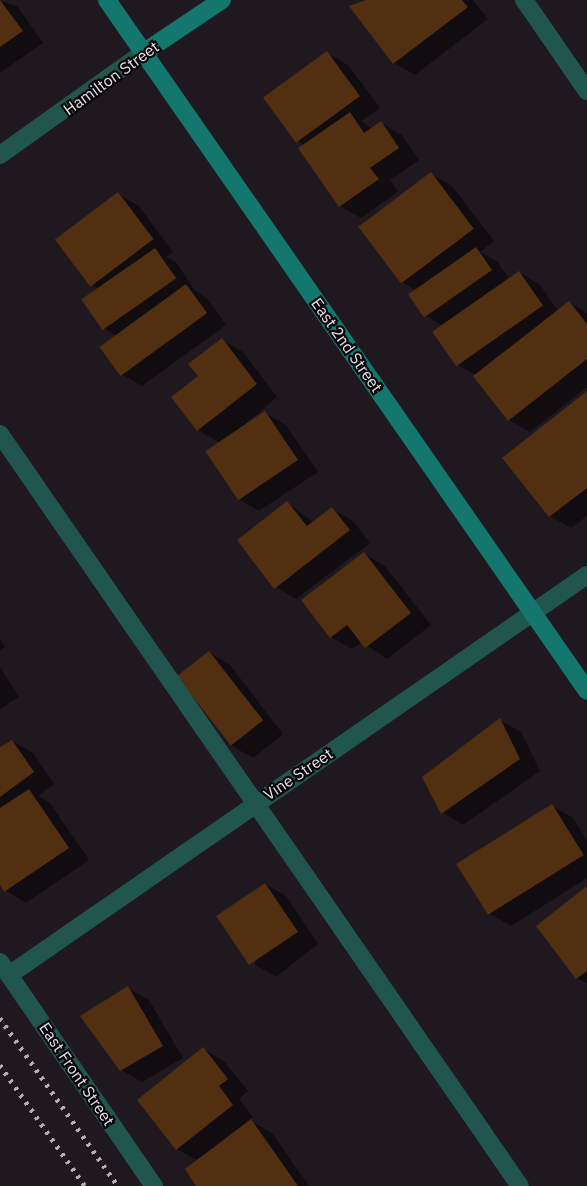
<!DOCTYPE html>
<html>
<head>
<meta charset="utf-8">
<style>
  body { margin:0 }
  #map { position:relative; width:587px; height:1186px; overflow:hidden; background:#1f181f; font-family:"IBM Plex Sans",sans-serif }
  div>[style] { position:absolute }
  .shadow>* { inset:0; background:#0007 }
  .building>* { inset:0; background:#532f12; transform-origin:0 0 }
  .lane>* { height:18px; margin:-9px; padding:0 9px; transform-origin:9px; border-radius:9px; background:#21564f }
  .street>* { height:18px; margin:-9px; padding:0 9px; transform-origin:9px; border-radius:9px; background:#21564f }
  .secondary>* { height:18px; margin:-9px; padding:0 9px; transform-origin:9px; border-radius:9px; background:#14776d }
  .rail>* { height:4.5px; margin-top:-2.25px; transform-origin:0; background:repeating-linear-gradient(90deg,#b4aeb4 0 3px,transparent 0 9px) }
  span { translate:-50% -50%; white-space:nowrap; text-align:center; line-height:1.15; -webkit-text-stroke:4.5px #070507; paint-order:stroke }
  .street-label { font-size:16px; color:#e6e1e6 }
</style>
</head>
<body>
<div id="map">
  <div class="shadow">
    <i style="clip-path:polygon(0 0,18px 7px,43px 43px,0 73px)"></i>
    <i style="clip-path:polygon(370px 0,473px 0,488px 19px,415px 75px,394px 63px,351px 7px)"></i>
    <i style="clip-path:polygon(327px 53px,348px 65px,380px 108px,362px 121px,373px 129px,381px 123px,402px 135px,419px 160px,390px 180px,398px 192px,361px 218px,340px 206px,304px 145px,298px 141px)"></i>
    <i style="clip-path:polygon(431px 174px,452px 186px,494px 241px,480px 252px,497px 261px,509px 279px,519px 272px,540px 285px,558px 311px,570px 303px,587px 313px,587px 387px,530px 432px,509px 420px,476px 375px,458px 365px,443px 326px,426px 316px,411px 295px,417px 291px,402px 282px)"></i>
    <i style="clip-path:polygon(118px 194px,139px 206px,173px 252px,166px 257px,176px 262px,195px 291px,207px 298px,226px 325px,142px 386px,121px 374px,117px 336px,105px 329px,100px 289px,92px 285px)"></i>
    <i style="clip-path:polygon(222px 340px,243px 352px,277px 397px,235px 433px,265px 413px,286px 425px,318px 472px,259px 511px,238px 499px,220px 443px,198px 430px,200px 377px)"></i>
    <i style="clip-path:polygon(587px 393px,587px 516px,571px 528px,550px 516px)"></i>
    <i style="clip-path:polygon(288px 503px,314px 523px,332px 509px,353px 521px,370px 543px,296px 599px,275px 587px)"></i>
    <i style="clip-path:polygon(364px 554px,385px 566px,431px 625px,387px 659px,362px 642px,352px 649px,331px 637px)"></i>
    <i style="clip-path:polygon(0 638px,5px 647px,0 650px)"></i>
    <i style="clip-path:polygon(210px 653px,230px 665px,283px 734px,253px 758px,232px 746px)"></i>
    <i style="clip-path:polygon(0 667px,19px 697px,0 709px)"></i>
    <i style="clip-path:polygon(500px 720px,521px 732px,540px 771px,463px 825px,442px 812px)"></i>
    <i style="clip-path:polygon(12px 741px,33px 753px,54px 784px,38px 796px,50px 803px,89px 860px,26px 903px,5px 890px,0 882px,0 749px)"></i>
    <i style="clip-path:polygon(552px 806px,573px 818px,587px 841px,587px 878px,511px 926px,490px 914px,459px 865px)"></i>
    <i style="clip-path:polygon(265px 884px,286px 896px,318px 944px,276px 977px,255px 965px)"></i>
    <i style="clip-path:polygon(587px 888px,587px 983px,577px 978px)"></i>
    <i style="clip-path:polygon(128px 988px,149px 1000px,183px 1058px,142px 1082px,121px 1070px)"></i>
    <i style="clip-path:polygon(203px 1049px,224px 1061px,248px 1091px,239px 1099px,253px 1117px,249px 1120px,272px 1133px,309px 1186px,198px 1186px,198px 1161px,177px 1149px)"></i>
  </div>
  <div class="building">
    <i style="clip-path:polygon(0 0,23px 31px,0 47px)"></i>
    <i style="clip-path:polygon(366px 0,462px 0,468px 7px,393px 64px,349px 6px)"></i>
    <i style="left:327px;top:51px;width:56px;height:79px;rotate:54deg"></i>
    <i style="clip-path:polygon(350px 112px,364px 133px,381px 121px,399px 148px,370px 168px,379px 179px,339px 207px,298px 148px)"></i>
    <i style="left:431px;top:172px;width:71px;height:91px;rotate:53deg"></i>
    <i style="left:118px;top:192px;width:59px;height:79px;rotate:53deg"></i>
    <i style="left:476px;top:247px;width:28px;height:83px;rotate:55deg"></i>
    <i style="left:155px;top:248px;width:37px;height:90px;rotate:55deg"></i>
    <i style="left:519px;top:271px;width:42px;height:106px;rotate:55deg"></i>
    <i style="left:186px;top:284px;width:36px;height:107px;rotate:54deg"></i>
    <i style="clip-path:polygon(569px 301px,587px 324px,587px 359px,508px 421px,473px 376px)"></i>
    <i style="clip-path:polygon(222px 338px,257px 384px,197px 431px,171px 397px,198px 376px,188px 364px)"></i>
    <i style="clip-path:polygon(587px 391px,587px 488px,549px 517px,502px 458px)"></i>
    <i style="left:265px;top:411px;width:59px;height:72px;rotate:56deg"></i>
    <i style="clip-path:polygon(287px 501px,307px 526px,332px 507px,350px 530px,274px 589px,237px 540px)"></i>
    <i style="clip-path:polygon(364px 552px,411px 613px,365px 648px,347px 625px,330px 638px,301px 600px)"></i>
    <i style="left:209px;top:651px;width:88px;height:41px;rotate:52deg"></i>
    <i style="clip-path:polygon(500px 718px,520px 759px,441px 814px,422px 777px)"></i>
    <i style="clip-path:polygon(12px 740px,34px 772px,0 797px,0 747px)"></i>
    <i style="clip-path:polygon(29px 789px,69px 848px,4px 892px,0 885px,0 808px)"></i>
    <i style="left:552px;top:804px;width:60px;height:113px;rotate:58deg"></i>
    <i style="left:265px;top:883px;width:59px;height:59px;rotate:56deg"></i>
    <i style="clip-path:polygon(587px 886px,587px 971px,576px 979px,536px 926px)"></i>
    <i style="clip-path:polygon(128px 986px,163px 1046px,120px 1071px,80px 1016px)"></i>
    <i style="clip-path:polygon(203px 1047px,228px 1079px,219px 1086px,233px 1105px,176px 1150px,137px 1100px)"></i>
    <i style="clip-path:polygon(251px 1119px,298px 1186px,196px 1186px,185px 1169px)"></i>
  </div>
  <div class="lane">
    <i style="left:524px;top:0;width:111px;rotate:55.3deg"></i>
    <i style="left:0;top:434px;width:914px;rotate:55.34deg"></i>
  </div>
  <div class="street">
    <i style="left:0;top:155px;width:176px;rotate:-35.5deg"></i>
    <i style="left:0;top:962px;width:272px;rotate:55.5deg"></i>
    <i style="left:9px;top:975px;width:703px;rotate:-34.68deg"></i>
  </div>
  <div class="secondary">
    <i style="left:107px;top:0;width:841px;rotate:55.21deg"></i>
    <i style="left:143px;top:53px;width:95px;rotate:-33.9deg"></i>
  </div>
  <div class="rail">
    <i style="left:0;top:1018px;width:205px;rotate:54.9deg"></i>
    <i style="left:0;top:1065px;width:148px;rotate:54.9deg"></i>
  </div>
  <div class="street-label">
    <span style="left:111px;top:78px;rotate:-36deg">Hamilton Street</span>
    <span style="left:347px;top:345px;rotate:55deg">East 2nd Street</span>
    <span style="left:298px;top:774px;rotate:-34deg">Vine Street</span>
    <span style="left:77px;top:1074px;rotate:56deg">East Front Street</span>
  </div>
</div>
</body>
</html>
